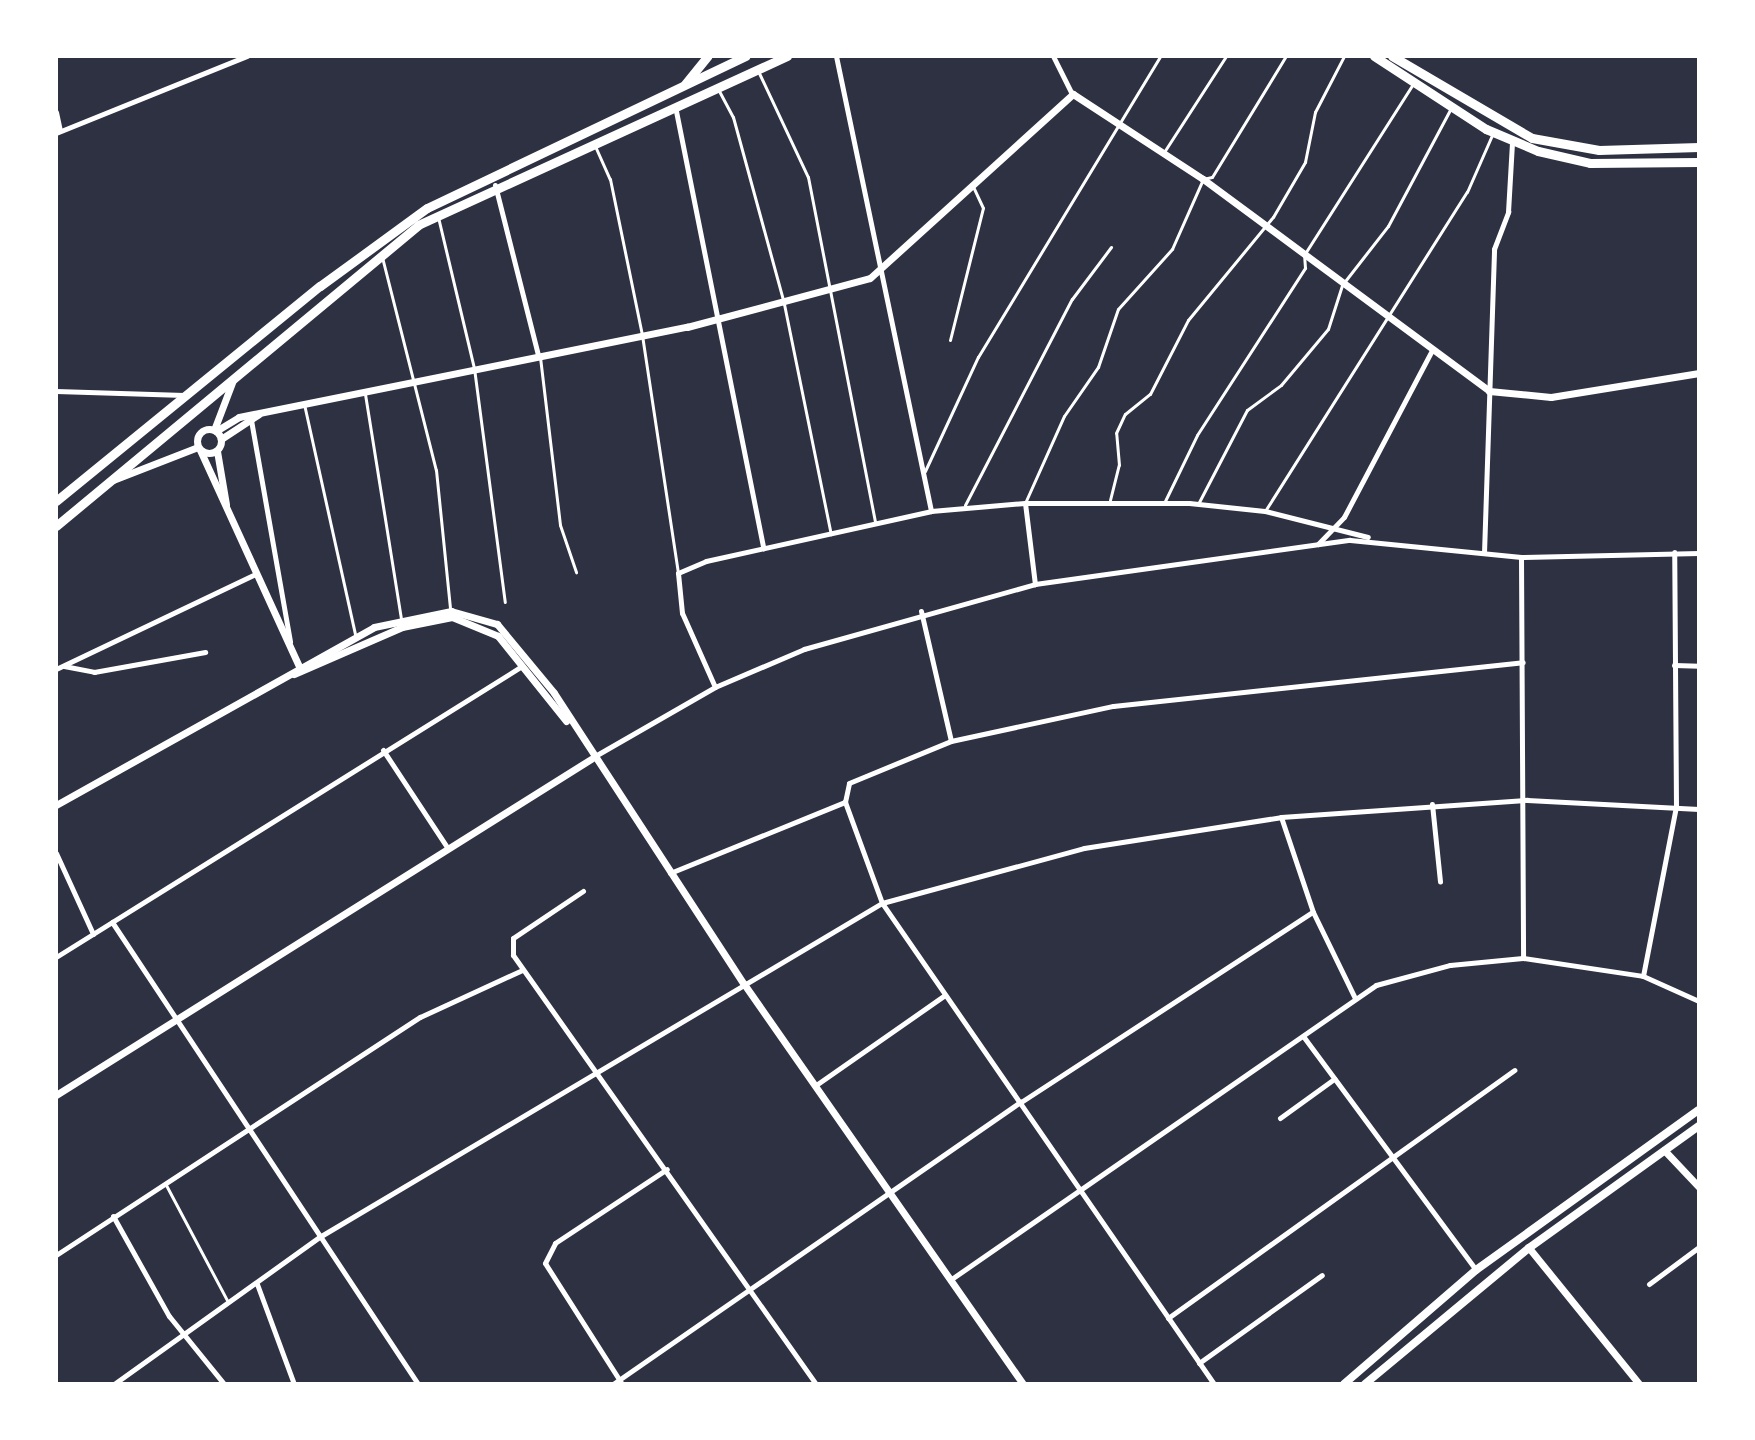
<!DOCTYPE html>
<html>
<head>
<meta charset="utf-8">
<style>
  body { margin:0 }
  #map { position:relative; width:1755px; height:1440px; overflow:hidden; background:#2d3142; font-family:"PT Serif",serif }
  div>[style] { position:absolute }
  .service>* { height:3px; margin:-1.5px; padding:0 1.5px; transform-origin:1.5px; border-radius:1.5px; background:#fff }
  .minor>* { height:5px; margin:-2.5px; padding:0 2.5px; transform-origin:2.5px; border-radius:2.5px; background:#fff }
  .tertiary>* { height:7px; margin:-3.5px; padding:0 3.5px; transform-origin:3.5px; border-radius:3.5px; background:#fff }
  .tertiary>.ring { margin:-3.5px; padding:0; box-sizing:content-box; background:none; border:7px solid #fff; border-radius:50% }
  .primary>* { height:8px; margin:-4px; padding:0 4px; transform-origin:4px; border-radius:4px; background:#fff }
  .trunk>* { height:9px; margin:-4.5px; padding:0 4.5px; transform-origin:4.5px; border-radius:4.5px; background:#fff }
  span { translate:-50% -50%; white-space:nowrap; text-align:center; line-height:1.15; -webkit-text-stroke:7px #fff; paint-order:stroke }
  .frame { position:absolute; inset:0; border:58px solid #fff; pointer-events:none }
</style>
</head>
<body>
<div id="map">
  <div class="service">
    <i style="left:759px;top:73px;width:115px;rotate:64.8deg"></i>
    <i style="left:808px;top:177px;width:351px;rotate:79deg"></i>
    <i style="left:718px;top:89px;width:32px;rotate:62deg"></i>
    <i style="left:733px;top:117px;width:194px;rotate:74.7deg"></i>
    <i style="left:784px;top:304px;width:235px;rotate:78.5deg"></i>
    <i style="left:595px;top:146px;width:36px;rotate:66deg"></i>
    <i style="left:610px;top:179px;width:159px;rotate:78.4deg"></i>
    <i style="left:642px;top:335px;width:241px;rotate:81.4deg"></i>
    <i style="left:1164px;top:152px;width:114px;rotate:-57.1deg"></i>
    <i style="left:438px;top:217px;width:155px;rotate:76.6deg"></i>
    <i style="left:474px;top:368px;width:236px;rotate:82.5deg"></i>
    <i style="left:382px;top:257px;width:220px;rotate:75.8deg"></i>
    <i style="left:436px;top:470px;width:140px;rotate:84.2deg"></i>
    <i style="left:950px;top:340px;width:136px;rotate:-76deg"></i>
    <i style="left:983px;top:208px;width:23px;rotate:-115deg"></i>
    <i style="left:540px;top:357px;width:169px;rotate:83.2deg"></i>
    <i style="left:560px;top:525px;width:50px;rotate:71.2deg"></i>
    <i style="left:365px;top:394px;width:228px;rotate:80.9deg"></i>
    <i style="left:304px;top:404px;width:236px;rotate:77.5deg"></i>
    <i style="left:925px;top:471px;width:126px;rotate:-65.1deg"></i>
    <i style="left:978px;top:357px;width:352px;rotate:-58.8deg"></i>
    <i style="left:1110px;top:500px;width:36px;rotate:-76deg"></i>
    <i style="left:1119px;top:465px;width:32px;rotate:-95deg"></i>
    <i style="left:1116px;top:433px;width:21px;rotate:-65deg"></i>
    <i style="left:1125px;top:414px;width:32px;rotate:-39deg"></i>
    <i style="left:1150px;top:394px;width:83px;rotate:-62.8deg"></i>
    <i style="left:1188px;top:320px;width:134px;rotate:-50.5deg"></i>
    <i style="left:1273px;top:217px;width:64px;rotate:-59.8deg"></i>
    <i style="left:1305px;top:162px;width:51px;rotate:-78.7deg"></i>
    <i style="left:1315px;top:112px;width:63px;rotate:-62.6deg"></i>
    <i style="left:1165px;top:501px;width:73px;rotate:-64.1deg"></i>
    <i style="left:1197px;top:435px;width:199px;rotate:-57.1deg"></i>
    <i style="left:1305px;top:268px;width:13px;rotate:-94deg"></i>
    <i style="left:1304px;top:255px;width:203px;rotate:-57.5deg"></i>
    <i style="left:1025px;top:503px;width:95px;rotate:-65.9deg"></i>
    <i style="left:1064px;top:416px;width:60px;rotate:-55.2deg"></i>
    <i style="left:1098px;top:367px;width:61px;rotate:-71deg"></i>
    <i style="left:1118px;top:309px;width:81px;rotate:-48deg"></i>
    <i style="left:1172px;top:249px;width:77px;rotate:-66.1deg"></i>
    <i style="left:1203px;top:179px;width:9px;rotate:-13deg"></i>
    <i style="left:1212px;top:177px;width:142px;rotate:-58.6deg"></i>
    <i style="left:1198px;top:504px;width:106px;rotate:-62.5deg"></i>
    <i style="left:1247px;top:410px;width:42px;rotate:-36.3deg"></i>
    <i style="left:1281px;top:385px;width:73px;rotate:-50deg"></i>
    <i style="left:1328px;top:329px;width:46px;rotate:-72.3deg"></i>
    <i style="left:1342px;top:285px;width:75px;rotate:-52.1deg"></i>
    <i style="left:1388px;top:226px;width:134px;rotate:-61.9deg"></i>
    <i style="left:965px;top:505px;width:232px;rotate:-62.6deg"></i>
    <i style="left:1072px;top:299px;width:65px;rotate:-53.1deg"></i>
    <i style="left:1265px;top:511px;width:378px;rotate:-57.7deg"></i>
    <i style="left:1467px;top:192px;width:62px;rotate:-66.3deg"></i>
    <i style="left:166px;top:1185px;width:132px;rotate:62.1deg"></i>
  </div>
  <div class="minor">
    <i style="left:836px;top:56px;width:465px;rotate:78.2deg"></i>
    <i style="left:1053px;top:56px;width:42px;rotate:63.4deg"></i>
    <i style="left:676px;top:111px;width:446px;rotate:78.7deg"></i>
    <i style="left:56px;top:112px;width:19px;rotate:78deg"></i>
    <i style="left:56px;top:133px;width:206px;rotate:-22deg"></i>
    <i style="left:495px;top:185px;width:175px;rotate:75.8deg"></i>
    <i style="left:56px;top:391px;width:128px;rotate:1.8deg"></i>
    <i style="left:251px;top:420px;width:225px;rotate:80deg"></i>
    <i style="left:1025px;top:503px;width:82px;rotate:83deg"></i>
    <i style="left:1318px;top:544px;width:37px;rotate:-46deg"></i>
    <i style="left:1344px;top:517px;width:187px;rotate:-62.2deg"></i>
    <i style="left:1484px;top:553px;width:304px;rotate:-88.1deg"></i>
    <i style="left:1494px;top:249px;width:40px;rotate:-69deg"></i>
    <i style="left:1508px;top:212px;width:70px;rotate:-86.7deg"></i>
    <i style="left:1521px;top:557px;width:401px;rotate:89.7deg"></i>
    <i style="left:921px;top:611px;width:133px;rotate:77deg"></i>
    <i style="left:1674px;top:665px;width:25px;rotate:2deg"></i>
    <i style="left:64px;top:666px;width:31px;rotate:11deg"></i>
    <i style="left:94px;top:672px;width:113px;rotate:-10.2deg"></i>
    <i style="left:56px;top:669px;width:218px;rotate:-25.5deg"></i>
    <i style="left:715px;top:687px;width:81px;rotate:-114deg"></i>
    <i style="left:682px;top:613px;width:40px;rotate:-95.7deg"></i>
    <i style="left:678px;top:573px;width:30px;rotate:-23deg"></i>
    <i style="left:706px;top:561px;width:230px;rotate:-12.5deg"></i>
    <i style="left:931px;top:511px;width:94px;rotate:-4.9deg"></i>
    <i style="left:1025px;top:503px;width:164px"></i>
    <i style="left:1189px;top:503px;width:76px;rotate:6deg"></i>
    <i style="left:1265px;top:511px;width:106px;rotate:14.2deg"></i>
    <i style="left:383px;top:750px;width:116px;rotate:56.6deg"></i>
    <i style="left:595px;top:756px;width:138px;rotate:-29.9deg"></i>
    <i style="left:715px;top:687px;width:97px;rotate:-23.1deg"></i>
    <i style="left:804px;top:649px;width:240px;rotate:-15.7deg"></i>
    <i style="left:1035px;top:584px;width:318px;rotate:-8deg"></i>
    <i style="left:1350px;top:540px;width:172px;rotate:5.7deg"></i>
    <i style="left:1521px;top:557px;width:178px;rotate:-1.3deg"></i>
    <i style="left:1432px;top:804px;width:78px;rotate:84.1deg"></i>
    <i style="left:1281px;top:817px;width:100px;rotate:71.4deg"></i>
    <i style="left:1313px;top:912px;width:96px;rotate:64deg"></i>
    <i style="left:56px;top:853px;width:89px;rotate:65.4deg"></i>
    <i style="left:670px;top:873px;width:189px;rotate:-22.1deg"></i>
    <i style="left:583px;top:891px;width:84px;rotate:146.1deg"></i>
    <i style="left:513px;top:938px;width:17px;rotate:90deg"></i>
    <i style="left:513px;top:955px;width:525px;rotate:54.77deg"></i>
    <i style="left:112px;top:922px;width:554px;rotate:56.48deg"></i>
    <i style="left:56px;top:957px;width:549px;rotate:-31.98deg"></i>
    <i style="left:1643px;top:976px;width:172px;rotate:-79deg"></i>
    <i style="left:1676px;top:807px;width:255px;rotate:-90.4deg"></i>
    <i style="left:1303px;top:1036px;width:291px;rotate:53.5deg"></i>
    <i style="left:816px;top:1085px;width:157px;rotate:-34.9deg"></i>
    <i style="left:1280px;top:1118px;width:67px;rotate:-35.8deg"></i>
    <i style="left:113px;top:1216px;width:115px;rotate:60.8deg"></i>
    <i style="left:169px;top:1316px;width:87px;rotate:51deg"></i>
    <i style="left:56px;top:1255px;width:435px;rotate:-33.2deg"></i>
    <i style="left:420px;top:1017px;width:112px;rotate:-24.7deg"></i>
    <i style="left:950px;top:1280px;width:518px;rotate:-34.7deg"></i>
    <i style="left:1376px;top:985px;width:77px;rotate:-15.1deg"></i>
    <i style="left:1450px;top:965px;width:73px;rotate:-5.5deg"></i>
    <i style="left:1523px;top:958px;width:121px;rotate:8.5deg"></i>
    <i style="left:1643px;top:976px;width:61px;rotate:24.1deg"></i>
    <i style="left:257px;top:1284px;width:107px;rotate:69.7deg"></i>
    <i style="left:1649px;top:1284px;width:62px;rotate:-36.5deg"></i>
    <i style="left:1168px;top:1318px;width:426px;rotate:-35.6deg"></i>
    <i style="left:1199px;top:1363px;width:151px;rotate:-35.6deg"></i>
    <i style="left:114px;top:1384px;width:254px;rotate:-35.6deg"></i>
    <i style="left:321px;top:1236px;width:652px;rotate:-30.69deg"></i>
    <i style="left:882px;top:903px;width:209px;rotate:-15.2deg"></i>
    <i style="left:1084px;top:848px;width:199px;rotate:-8.9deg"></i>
    <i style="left:1281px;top:817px;width:247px;rotate:-4deg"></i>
    <i style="left:1527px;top:800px;width:172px;rotate:3deg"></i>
    <i style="left:613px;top:1384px;width:496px;rotate:-34.7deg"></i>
    <i style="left:1021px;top:1102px;width:348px;rotate:-33.1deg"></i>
    <i style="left:622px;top:1384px;width:143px;rotate:-122.5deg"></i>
    <i style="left:545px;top:1263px;width:22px;rotate:-63deg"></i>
    <i style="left:555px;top:1243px;width:134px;rotate:-33.5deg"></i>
    <i style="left:1214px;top:1384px;width:584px;rotate:-124.61deg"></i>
    <i style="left:882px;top:903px;width:108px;rotate:-110.1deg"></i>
    <i style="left:845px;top:802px;width:19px;rotate:-78deg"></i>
    <i style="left:849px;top:783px;width:110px;rotate:-22.4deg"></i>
    <i style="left:951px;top:741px;width:166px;rotate:-12.2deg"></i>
    <i style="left:1113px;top:706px;width:412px;rotate:-6.1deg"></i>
  </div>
  <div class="tertiary">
    <i class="ring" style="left:197px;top:429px;width:17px;height:17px"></i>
    <i style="left:214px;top:430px;width:53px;rotate:-69.2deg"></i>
    <i style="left:216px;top:431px;width:27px;rotate:-31deg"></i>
    <i style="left:239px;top:417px;width:457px;rotate:-11.4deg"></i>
    <i style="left:687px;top:327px;width:189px;rotate:-15deg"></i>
    <i style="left:870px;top:278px;width:274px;rotate:-42.2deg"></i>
    <i style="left:1073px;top:94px;width:155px;rotate:33.2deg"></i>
    <i style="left:1203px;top:179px;width:356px;rotate:36.5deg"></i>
    <i style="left:1489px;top:391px;width:62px;rotate:5.5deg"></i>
    <i style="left:1551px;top:397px;width:150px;rotate:-9.2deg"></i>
    <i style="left:221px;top:439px;width:45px;rotate:-33.3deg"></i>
    <i style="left:200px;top:450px;width:240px;rotate:65.4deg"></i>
    <i style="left:217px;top:451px;width:54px;rotate:80.4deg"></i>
    <i style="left:113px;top:480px;width:91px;rotate:-21.2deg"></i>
    <i style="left:294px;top:674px;width:118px;rotate:-23.5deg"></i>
    <i style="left:402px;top:627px;width:51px;rotate:-11.3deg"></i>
    <i style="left:452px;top:617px;width:50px;rotate:22.4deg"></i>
    <i style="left:498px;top:636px;width:109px;rotate:51.3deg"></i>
    <i style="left:56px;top:805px;width:364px;rotate:-29.2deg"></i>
    <i style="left:374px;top:627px;width:79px;rotate:-11.7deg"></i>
    <i style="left:451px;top:611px;width:48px;rotate:15.8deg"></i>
    <i style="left:497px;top:624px;width:89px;rotate:50.4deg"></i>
    <i style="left:554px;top:693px;width:348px;rotate:56.9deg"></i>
    <i style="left:744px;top:984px;width:488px;rotate:55.1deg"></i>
    <i style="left:56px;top:1095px;width:632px;rotate:-32.13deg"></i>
    <i style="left:1664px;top:1150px;width:51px;rotate:46.6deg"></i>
    <i style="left:1529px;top:1248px;width:175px;rotate:51deg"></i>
  </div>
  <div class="primary">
    <i style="left:1344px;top:1384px;width:174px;rotate:-40.8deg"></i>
    <i style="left:1476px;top:1270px;width:274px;rotate:-35.7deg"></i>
    <i style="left:1365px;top:1384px;width:213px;rotate:-39.7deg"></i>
    <i style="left:1529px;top:1248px;width:209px;rotate:-35.7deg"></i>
  </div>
  <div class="trunk">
    <i style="left:1374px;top:56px;width:134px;rotate:33.1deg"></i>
    <i style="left:1486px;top:129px;width:56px;rotate:22.9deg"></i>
    <i style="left:1538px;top:151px;width:53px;rotate:13deg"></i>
    <i style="left:1590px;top:163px;width:109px;rotate:-0.5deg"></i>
    <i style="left:1392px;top:56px;width:162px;rotate:30.4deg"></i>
    <i style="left:1532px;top:138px;width:68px;rotate:10.2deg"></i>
    <i style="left:1599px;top:150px;width:100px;rotate:-1.7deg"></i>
    <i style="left:685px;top:84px;width:36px;rotate:-51deg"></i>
    <i style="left:56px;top:501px;width:340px;rotate:-39.2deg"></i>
    <i style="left:320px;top:286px;width:132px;rotate:-36.1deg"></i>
    <i style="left:427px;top:208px;width:353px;rotate:-25.5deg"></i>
    <i style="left:56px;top:526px;width:471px;rotate:-39.7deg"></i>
    <i style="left:418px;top:225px;width:406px;rotate:-24.6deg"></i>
  </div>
  <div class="frame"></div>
</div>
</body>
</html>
